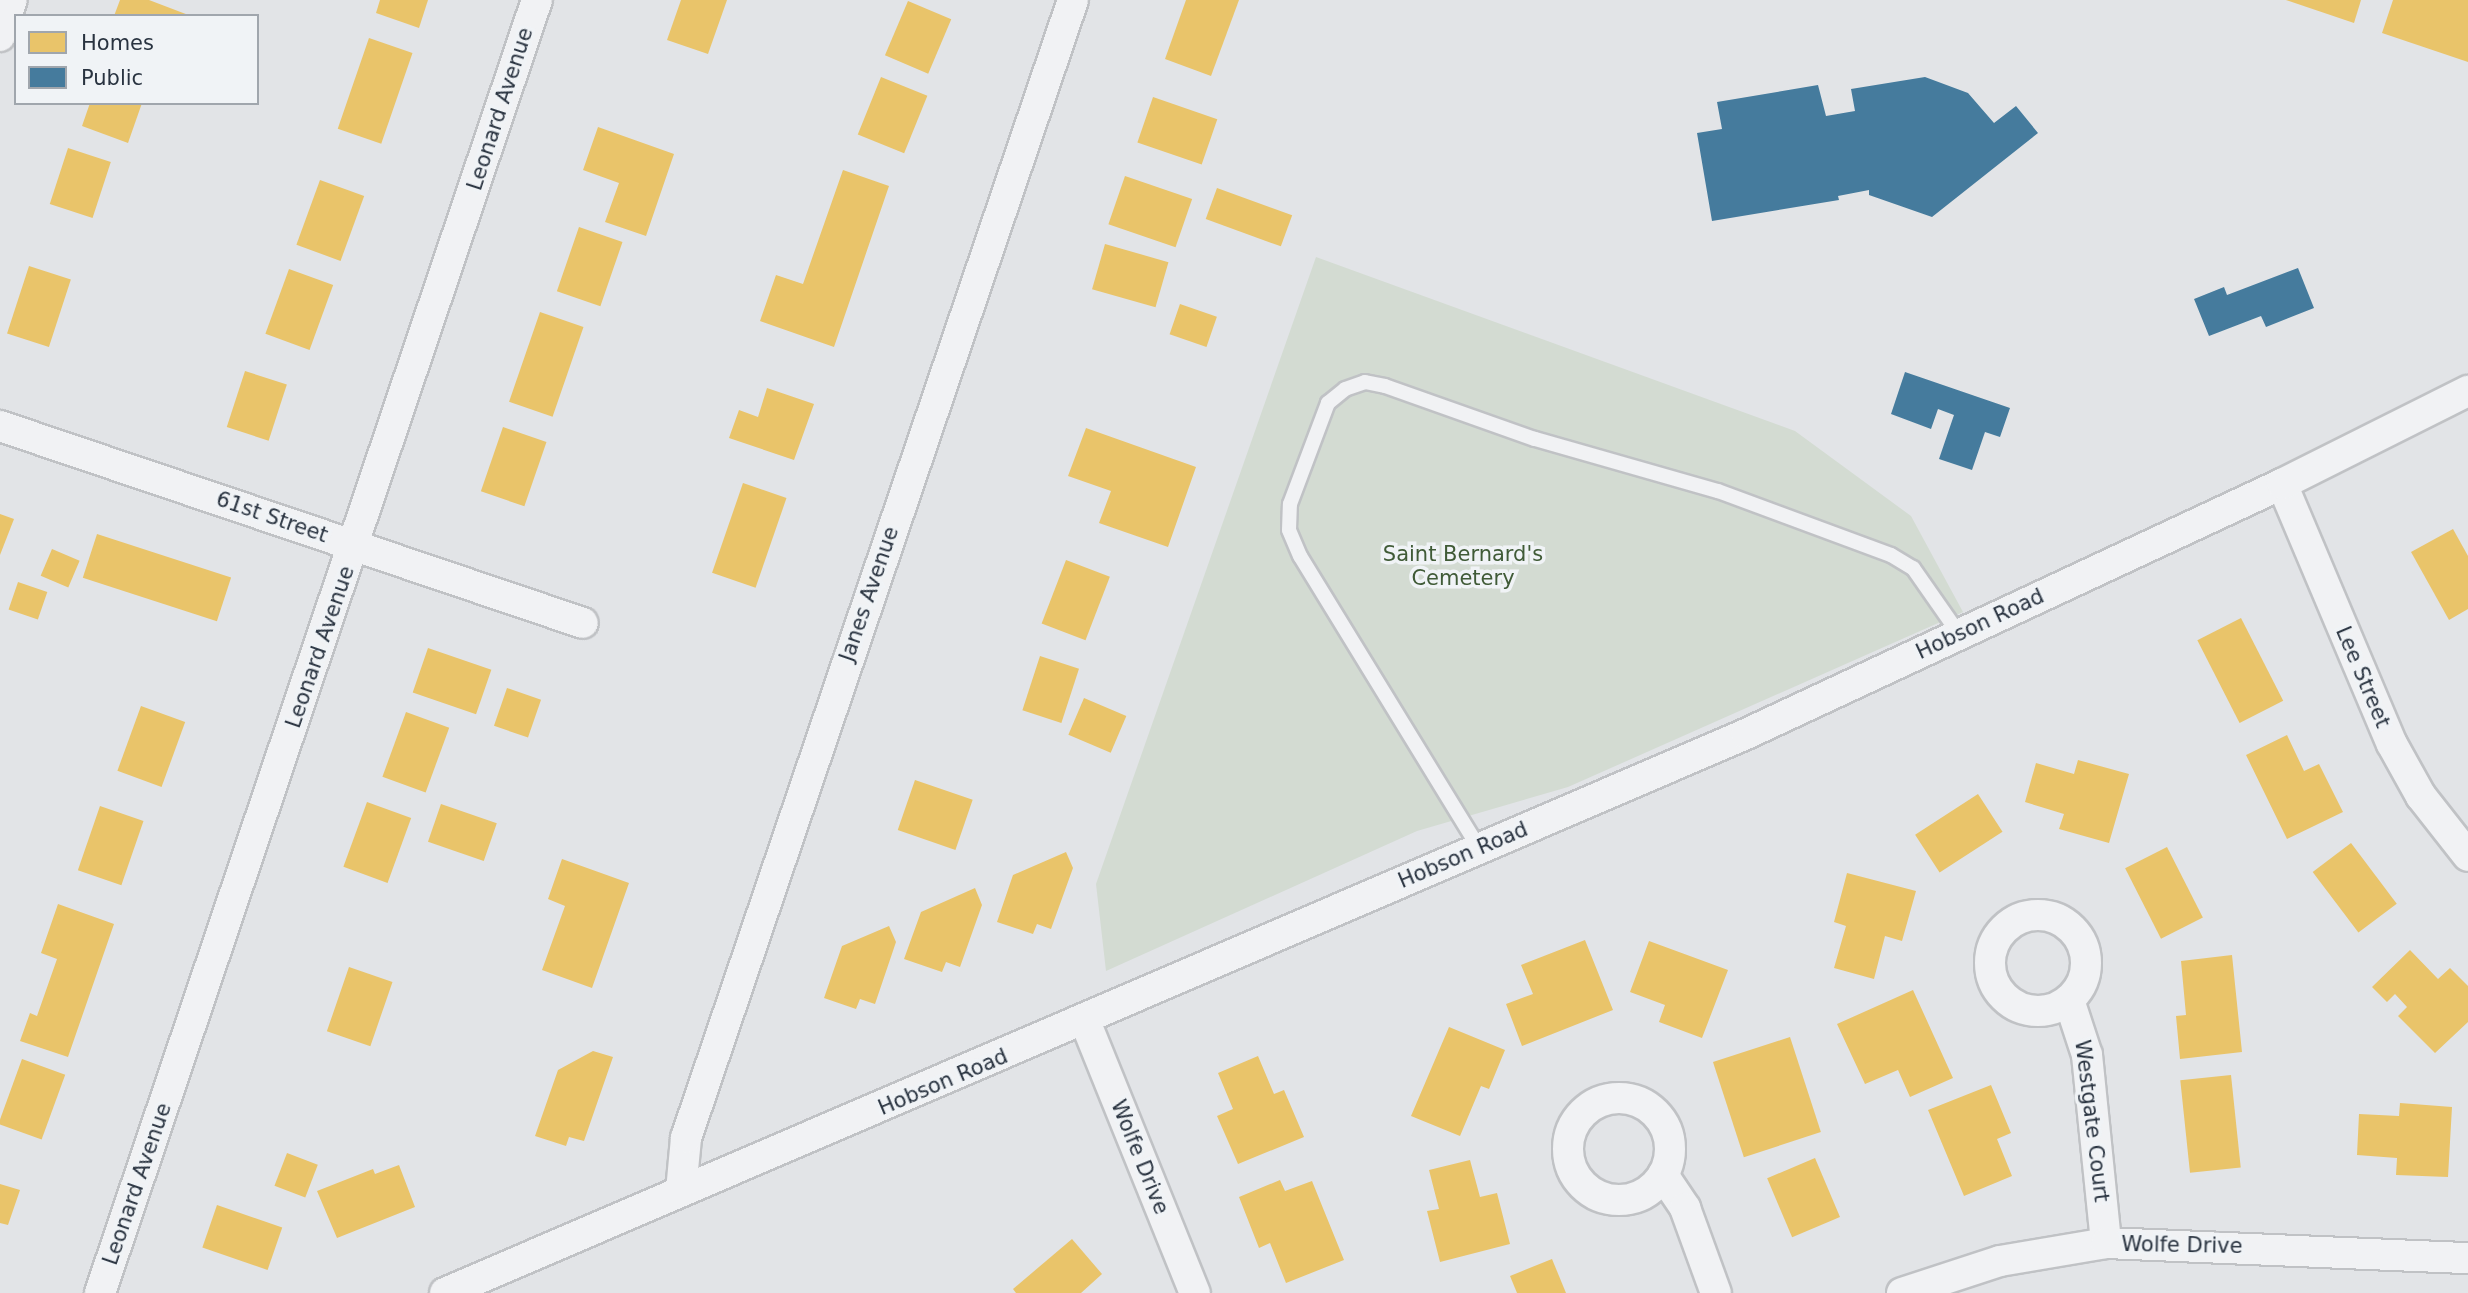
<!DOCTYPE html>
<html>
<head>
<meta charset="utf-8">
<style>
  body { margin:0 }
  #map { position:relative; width:2468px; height:1293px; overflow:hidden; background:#e2e4e7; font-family:"DejaVu Sans",sans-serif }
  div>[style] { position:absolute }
  .green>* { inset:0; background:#d3dbd2 }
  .homes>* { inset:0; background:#e9c46a; transform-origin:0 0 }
  .public>* { inset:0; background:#457b9d }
  .roads { filter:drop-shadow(2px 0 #c0c2c5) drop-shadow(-2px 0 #c0c2c5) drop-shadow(0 2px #c0c2c5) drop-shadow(0 -2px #c0c2c5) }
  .service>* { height:14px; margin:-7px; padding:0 7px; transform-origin:7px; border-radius:7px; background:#f1f2f4 }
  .minor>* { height:30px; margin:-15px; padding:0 15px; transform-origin:15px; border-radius:15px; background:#f1f2f4 }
  .minor>.ring { margin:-15px; padding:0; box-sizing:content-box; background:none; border:30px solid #f1f2f4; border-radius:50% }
  span { translate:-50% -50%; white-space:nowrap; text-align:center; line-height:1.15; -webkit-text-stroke:7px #f0f3f6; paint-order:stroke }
  .street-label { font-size:21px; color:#293340 }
  .park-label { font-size:21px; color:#405b37 }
  .legend { position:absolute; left:14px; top:14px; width:245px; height:91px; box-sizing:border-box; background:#f0f3f6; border:2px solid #a0a6ad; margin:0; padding:9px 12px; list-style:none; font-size:21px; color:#293340 }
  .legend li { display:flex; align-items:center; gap:14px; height:35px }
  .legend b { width:35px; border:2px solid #a0a6ad }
</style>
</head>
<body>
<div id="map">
  <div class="green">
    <i style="clip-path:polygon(1316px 257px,1795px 431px,1911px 516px,1963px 612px,1568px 787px,1417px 831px,1106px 971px,1096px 884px)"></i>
  </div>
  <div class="homes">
    <i style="clip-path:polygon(120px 0,149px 0,191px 16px,114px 16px)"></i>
    <i style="clip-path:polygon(380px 0,428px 0,419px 28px,376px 13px)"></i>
    <i style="clip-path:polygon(681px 0,727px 0,708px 54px,667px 40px)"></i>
    <i style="clip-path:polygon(1186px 0,1239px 0,1211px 76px,1165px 59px)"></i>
    <i style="clip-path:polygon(2286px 0,2361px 0,2354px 23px)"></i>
    <i style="clip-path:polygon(2393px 0,2468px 0,2468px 62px,2382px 33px)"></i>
    <i style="left:908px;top:1px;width:47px;height:59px;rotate:23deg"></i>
    <i style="left:369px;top:38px;width:46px;height:96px;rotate:19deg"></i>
    <i style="left:881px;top:77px;width:50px;height:62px;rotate:22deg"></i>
    <i style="left:1153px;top:97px;width:68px;height:48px;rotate:19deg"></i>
    <i style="clip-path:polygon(90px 103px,142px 103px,128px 143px,82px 126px)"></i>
    <i style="clip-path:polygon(598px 127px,674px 154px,646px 236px,605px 222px,619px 183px,583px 170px)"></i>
    <i style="left:68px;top:148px;width:45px;height:59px;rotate:18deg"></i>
    <i style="clip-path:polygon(843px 170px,889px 186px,834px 347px,760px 321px,776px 275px,803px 284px)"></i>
    <i style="left:1125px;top:176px;width:71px;height:51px;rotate:19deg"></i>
    <i style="left:320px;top:180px;width:47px;height:69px;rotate:20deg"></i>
    <i style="left:1217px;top:188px;width:80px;height:33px;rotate:20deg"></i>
    <i style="left:579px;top:227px;width:46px;height:68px;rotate:19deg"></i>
    <i style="left:1105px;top:244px;width:66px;height:47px;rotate:16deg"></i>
    <i style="left:29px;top:266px;width:44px;height:71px;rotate:18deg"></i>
    <i style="left:289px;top:269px;width:47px;height:69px;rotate:20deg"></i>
    <i style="left:1180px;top:304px;width:39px;height:32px;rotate:19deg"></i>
    <i style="left:540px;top:312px;width:46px;height:95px;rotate:19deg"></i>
    <i style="left:245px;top:371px;width:44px;height:59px;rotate:18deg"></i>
    <i style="clip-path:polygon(767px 388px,814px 404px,794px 460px,729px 438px,739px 410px,758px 417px)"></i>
    <i style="left:503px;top:427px;width:46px;height:68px;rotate:19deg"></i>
    <i style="clip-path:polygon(1086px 428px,1196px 467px,1168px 547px,1099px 523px,1111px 491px,1068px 476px)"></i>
    <i style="left:743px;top:483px;width:46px;height:95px;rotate:19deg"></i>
    <i style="clip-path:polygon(0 514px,14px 519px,0 555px)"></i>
    <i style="clip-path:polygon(2453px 529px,2468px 556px,2468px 609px,2449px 620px,2411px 552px)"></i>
    <i style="left:97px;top:534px;width:141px;height:46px;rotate:18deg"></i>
    <i style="left:52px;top:549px;width:30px;height:29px;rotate:23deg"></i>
    <i style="left:1066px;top:560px;width:47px;height:68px;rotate:21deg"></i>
    <i style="left:18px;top:582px;width:31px;height:29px;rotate:19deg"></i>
    <i style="left:2241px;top:618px;width:93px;height:49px;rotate:63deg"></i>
    <i style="left:428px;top:648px;width:67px;height:47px;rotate:19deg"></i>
    <i style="left:1040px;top:656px;width:41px;height:57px;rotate:18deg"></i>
    <i style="left:507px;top:688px;width:36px;height:40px;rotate:19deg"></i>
    <i style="left:1084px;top:698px;width:46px;height:40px;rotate:23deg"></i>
    <i style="left:141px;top:706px;width:47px;height:69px;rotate:20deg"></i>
    <i style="left:406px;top:712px;width:46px;height:69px;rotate:20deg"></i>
    <i style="clip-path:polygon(2287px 735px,2304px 771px,2319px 764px,2343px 812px,2287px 839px,2246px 755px)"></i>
    <i style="clip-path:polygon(2078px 760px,2129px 774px,2109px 843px,2059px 829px,2064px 814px,2025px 802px,2036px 763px,2074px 774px)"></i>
    <i style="left:915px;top:780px;width:61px;height:53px;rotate:19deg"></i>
    <i style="left:1978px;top:794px;width:45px;height:75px;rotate:57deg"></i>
    <i style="left:367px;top:802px;width:47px;height:69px;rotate:20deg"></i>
    <i style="left:441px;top:804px;width:59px;height:40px;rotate:19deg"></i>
    <i style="left:100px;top:806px;width:46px;height:68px;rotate:19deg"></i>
    <i style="left:2351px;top:843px;width:76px;height:48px;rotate:53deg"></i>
    <i style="left:2167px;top:847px;width:79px;height:47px;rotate:63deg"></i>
    <i style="clip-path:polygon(1066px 852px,1073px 868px,1051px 929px,1037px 924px,1033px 934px,997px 922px,1013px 875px)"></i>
    <i style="clip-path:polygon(562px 859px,629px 883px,592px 988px,542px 970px,565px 906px,548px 899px)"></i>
    <i style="clip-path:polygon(1847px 873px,1916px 891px,1902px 941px,1885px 936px,1874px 979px,1834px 968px,1846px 926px,1834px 922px)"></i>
    <i style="clip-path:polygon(975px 888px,982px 905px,960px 967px,946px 962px,942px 972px,904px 959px,921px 912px)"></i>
    <i style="clip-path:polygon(58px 904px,114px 924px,68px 1057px,20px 1041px,30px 1013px,37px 1016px,57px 959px,41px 953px)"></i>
    <i style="clip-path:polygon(889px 926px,896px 942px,875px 1004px,860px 999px,856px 1009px,824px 998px,842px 946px)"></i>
    <i style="clip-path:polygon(1585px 940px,1613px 1010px,1522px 1046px,1506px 1004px,1533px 994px,1521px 965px)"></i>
    <i style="clip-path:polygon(1649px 941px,1728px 970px,1702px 1038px,1659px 1022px,1665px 1005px,1630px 992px)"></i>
    <i style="clip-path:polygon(2410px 950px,2438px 979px,2450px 968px,2468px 986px,2468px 1022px,2435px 1053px,2398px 1016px,2407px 1007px,2395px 994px,2387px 1002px,2372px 987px)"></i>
    <i style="clip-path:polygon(2232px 955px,2242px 1052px,2180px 1059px,2176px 1016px,2186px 1015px,2181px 961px)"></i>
    <i style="left:349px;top:967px;width:46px;height:68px;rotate:19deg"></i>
    <i style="clip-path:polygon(1913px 990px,1953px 1078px,1910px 1097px,1898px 1070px,1865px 1084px,1837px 1024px)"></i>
    <i style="clip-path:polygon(1449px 1027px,1505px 1050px,1489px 1089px,1481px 1086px,1460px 1136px,1411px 1116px)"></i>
    <i style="left:1790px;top:1037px;width:100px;height:81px;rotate:72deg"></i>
    <i style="clip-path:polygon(593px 1051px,613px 1057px,584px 1141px,569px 1137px,566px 1146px,535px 1136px,558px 1070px)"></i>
    <i style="clip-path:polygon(1258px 1056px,1274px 1094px,1284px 1090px,1304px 1137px,1238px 1164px,1217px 1116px,1233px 1109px,1218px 1073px)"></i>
    <i style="left:22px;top:1059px;width:46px;height:69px;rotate:20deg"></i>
    <i style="left:2231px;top:1075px;width:93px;height:51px;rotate:84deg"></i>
    <i style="clip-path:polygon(1991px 1085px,2011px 1133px,1997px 1139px,2012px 1176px,1964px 1196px,1928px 1110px)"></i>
    <i style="clip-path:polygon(2400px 1103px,2452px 1107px,2448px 1177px,2396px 1175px,2397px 1158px,2357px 1155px,2359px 1114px,2399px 1116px)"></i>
    <i style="left:287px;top:1153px;width:33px;height:35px;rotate:21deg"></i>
    <i style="left:1815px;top:1158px;width:64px;height:52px;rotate:67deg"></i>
    <i style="clip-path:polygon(1470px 1160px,1480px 1197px,1497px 1193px,1510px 1244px,1440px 1262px,1427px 1211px,1439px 1209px,1429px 1170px)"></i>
    <i style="clip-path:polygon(399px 1165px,415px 1207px,337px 1238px,317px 1191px,373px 1169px,375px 1174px)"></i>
    <i style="clip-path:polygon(1280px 1180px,1285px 1191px,1312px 1181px,1344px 1260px,1286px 1283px,1270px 1243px,1259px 1248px,1239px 1197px)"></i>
    <i style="clip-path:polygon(0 1184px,20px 1190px,8px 1225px,0 1223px)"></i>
    <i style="left:217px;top:1205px;width:69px;height:45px;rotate:19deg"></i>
    <i style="clip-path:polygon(1072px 1239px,1102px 1274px,1081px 1293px,1016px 1293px,1013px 1289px)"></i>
    <i style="clip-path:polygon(1552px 1259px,1566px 1293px,1517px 1293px,1510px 1276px)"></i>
  </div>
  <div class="public">
    <i style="clip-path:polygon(1925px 77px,1968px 93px,1994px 123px,2016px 106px,2038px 133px,1932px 217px,1869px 195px,1869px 190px,1838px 196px,1839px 200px,1712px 221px,1697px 133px,1722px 129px,1717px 102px,1818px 85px,1826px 116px,1855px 111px,1851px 89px)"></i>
    <i style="clip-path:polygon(2298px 268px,2314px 308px,2266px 327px,2261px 316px,2209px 336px,2194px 299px,2224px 287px,2227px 295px)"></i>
    <i style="clip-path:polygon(1905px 372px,2010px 408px,2000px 437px,1985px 432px,1972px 470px,1939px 459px,1954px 415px,1938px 409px,1931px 429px,1891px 414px)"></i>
  </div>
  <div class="roads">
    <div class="service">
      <i style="left:1479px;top:848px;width:342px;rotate:-121.5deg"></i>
      <i style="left:1300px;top:556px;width:28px;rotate:-113deg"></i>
      <i style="left:1289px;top:530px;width:26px;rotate:-88deg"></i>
      <i style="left:1290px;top:504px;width:108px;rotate:-69.4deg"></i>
      <i style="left:1328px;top:403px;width:22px;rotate:-39deg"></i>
      <i style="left:1345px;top:389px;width:21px;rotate:-19deg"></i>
      <i style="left:1365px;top:382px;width:20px;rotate:11deg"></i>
      <i style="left:1385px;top:386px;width:159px;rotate:19.5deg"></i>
      <i style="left:1535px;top:439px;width:190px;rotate:15.9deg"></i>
      <i style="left:1718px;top:491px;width:184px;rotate:20.3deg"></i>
      <i style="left:1891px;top:555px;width:26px;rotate:31deg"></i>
      <i style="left:1913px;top:568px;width:80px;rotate:55.1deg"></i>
    </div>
    <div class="minor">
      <i style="left:0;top:36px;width:38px;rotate:-72deg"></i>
      <i style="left:0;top:426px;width:615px;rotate:18.67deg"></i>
      <i style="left:2282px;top:484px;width:282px;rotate:67.1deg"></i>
      <i style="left:2392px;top:744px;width:60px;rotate:60.9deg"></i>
      <i style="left:2421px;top:796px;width:76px;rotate:51.9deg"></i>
      <i class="ring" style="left:1990px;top:915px;width:66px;height:66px"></i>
      <i style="left:2069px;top:1000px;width:58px;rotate:71.9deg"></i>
      <i style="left:2087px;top:1055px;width:189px;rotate:84.2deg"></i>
      <i style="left:1085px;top:1021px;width:293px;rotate:68deg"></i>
      <i class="ring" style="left:1568px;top:1098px;width:72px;height:72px"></i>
      <i style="left:1663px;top:1175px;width:40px;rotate:56deg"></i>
      <i style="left:1685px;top:1208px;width:90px;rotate:70deg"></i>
      <i style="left:681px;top:1191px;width:53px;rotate:-84.6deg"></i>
      <i style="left:686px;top:1138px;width:1202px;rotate:-71.22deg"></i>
      <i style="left:100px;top:1293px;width:1365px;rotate:-71.33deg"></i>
      <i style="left:445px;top:1293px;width:1416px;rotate:-23.25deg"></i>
      <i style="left:1746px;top:734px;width:591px;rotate:-25.01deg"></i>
      <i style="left:2282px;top:484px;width:208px;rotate:-26.6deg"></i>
      <i style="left:1902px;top:1293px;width:103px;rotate:-18.1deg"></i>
      <i style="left:2000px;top:1261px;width:108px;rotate:-9.6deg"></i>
      <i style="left:2106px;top:1243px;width:362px;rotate:2.4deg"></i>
    </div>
  </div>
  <div class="street-label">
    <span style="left:500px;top:109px;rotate:-72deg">Leonard Avenue</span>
    <span style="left:272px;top:517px;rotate:19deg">61st Street</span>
    <span style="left:869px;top:594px;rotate:-71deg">Janes Avenue</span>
    <span style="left:1980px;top:624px;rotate:-25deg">Hobson Road</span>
    <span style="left:320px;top:647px;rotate:-71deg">Leonard Avenue</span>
    <span style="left:2363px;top:677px;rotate:67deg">Lee Street</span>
    <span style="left:1463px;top:855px;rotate:-23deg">Hobson Road</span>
    <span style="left:943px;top:1082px;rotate:-23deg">Hobson Road</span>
    <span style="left:2092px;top:1121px;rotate:83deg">Westgate Court</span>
    <span style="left:1140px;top:1157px;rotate:68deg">Wolfe Drive</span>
    <span style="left:137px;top:1184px;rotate:-71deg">Leonard Avenue</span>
    <span style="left:2182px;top:1245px;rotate:1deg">Wolfe Drive</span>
  </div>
  <div class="park-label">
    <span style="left:1463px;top:566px">Saint Bernard's<br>Cemetery</span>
  </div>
  <ul class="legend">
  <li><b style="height:19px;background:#e9c46a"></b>Homes</li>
  <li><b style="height:19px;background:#457b9d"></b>Public</li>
  </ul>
</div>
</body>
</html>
